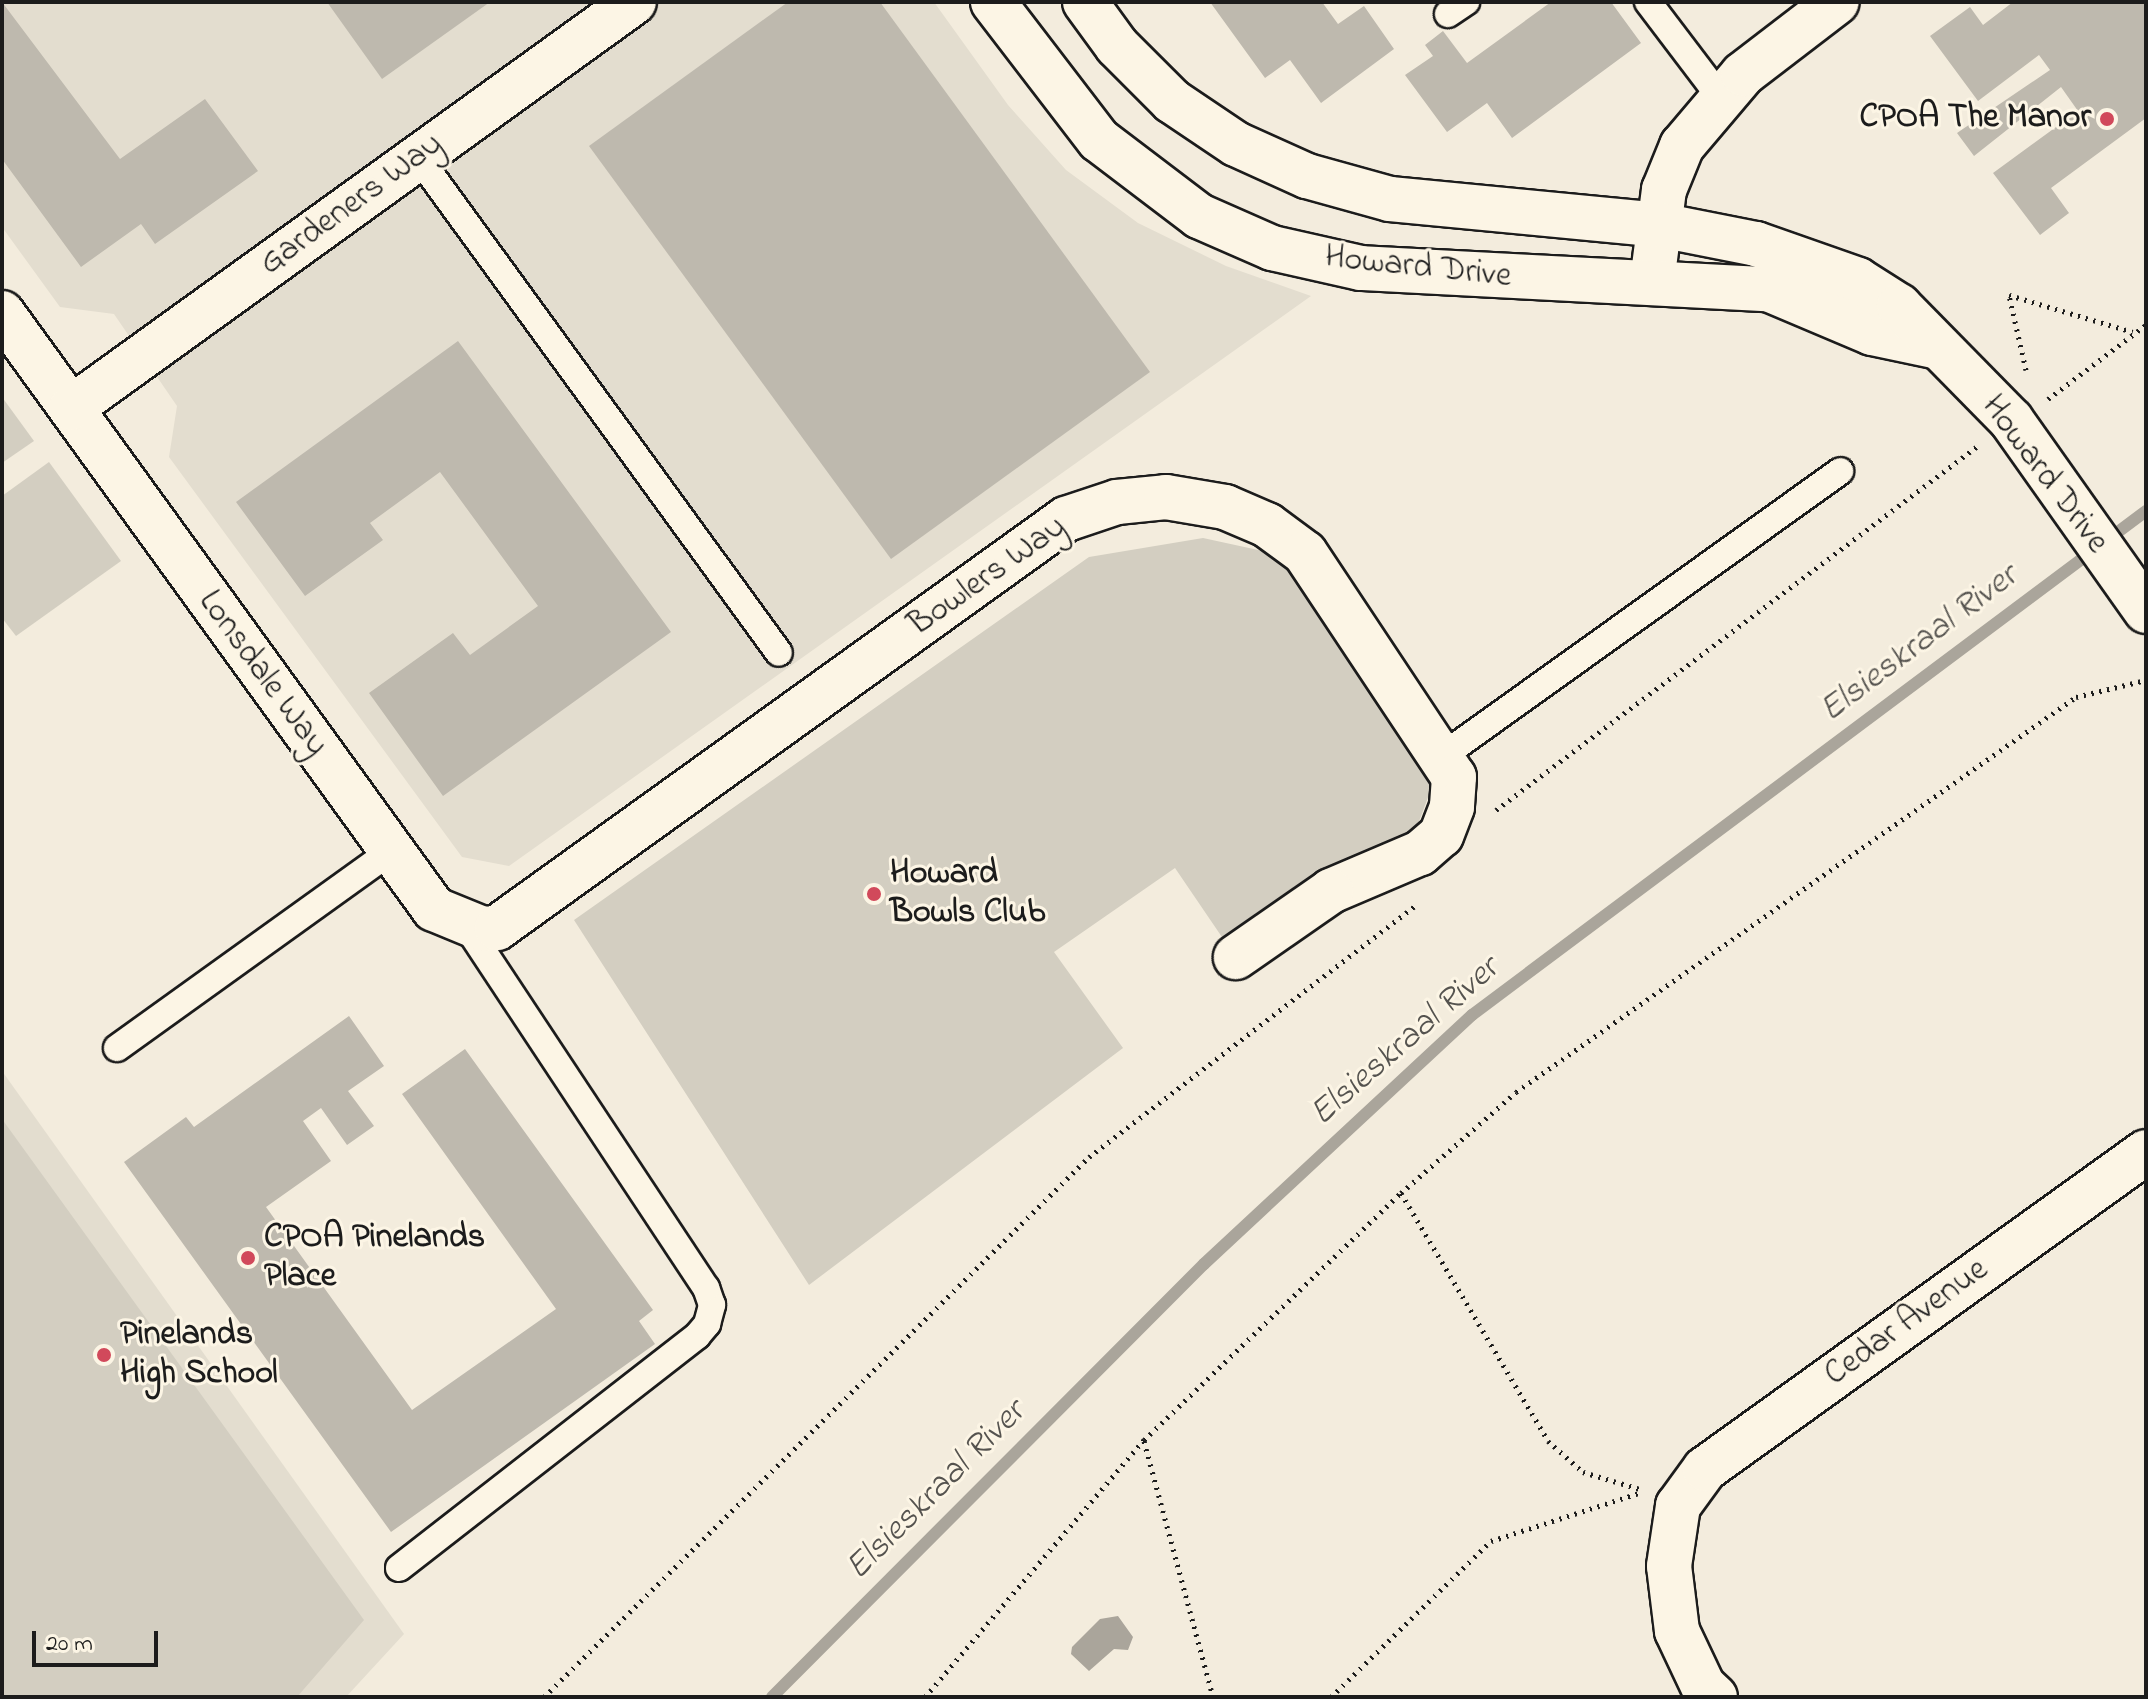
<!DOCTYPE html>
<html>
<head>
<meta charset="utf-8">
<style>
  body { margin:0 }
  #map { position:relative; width:2148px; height:1699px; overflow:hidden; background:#f3ecdd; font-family:"Indie Flower",sans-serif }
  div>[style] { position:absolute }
  .built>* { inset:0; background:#e3ddcf }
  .green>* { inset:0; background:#d3cec1 }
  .water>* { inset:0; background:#aaa59b }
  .stream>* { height:12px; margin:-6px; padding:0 6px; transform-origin:6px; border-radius:6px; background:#aaa59b }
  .building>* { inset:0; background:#beb9ae }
  .path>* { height:5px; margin-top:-2.5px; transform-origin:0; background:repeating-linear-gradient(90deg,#1c1c1c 0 2px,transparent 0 8px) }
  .roads { filter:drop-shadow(2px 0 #1c1c1c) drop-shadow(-2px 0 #1c1c1c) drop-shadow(0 2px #1c1c1c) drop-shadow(0 -2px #1c1c1c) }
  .service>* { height:26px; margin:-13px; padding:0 13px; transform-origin:13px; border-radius:13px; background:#fcf5e5 }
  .minor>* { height:44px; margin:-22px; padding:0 22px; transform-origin:22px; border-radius:22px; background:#fcf5e5 }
  .tertiary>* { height:44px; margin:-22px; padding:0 22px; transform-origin:22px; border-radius:22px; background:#fcf5e5 }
  .dots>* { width:22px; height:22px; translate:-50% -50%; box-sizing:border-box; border:4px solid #fcf5e5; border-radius:50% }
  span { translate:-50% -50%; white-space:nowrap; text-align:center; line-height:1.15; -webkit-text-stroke:6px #fcf5e5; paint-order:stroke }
  .poi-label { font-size:34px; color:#1c1c1c; font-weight:700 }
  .right { translate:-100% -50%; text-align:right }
  .left { translate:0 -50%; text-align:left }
  .street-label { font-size:34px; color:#1c1c1c }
  .water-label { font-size:36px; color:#55534f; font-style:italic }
  .frame { position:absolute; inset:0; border:4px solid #1c1c1c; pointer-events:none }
  .scale { position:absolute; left:32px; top:1631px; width:126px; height:36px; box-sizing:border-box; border:4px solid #1c1c1c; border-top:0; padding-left:10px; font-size:24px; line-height:28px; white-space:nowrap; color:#1c1c1c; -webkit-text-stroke:6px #fcf5e5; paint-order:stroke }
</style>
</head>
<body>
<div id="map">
  <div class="built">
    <i style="clip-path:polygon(2px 2px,934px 2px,1008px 105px,1066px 170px,1138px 223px,1226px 266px,1311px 296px,509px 866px,462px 857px,169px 457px,177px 406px,114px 314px,60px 307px,2px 227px)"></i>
    <i style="clip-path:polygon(2px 1071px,404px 1634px,346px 1697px,2px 1697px)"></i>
  </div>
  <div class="green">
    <i style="clip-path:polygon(2px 397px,34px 441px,2px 463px)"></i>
    <i style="clip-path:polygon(49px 462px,121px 561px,16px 636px,2px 618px,2px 496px)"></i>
    <i style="clip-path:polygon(1203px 538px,1290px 557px,1437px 773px,1417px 827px,1226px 943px,1175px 868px,1054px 952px,1123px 1048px,809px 1285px,574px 920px,1089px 557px)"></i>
    <i style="clip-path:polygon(2px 1119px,364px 1620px,297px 1697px,2px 1697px)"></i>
  </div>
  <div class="water">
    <i style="clip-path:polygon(1118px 1616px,1133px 1637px,1128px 1650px,1114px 1649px,1089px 1671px,1071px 1654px,1072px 1647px,1100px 1619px)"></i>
  </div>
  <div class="stream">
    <i style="left:772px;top:1697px;width:612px;rotate:-45.07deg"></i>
    <i style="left:1204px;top:1264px;width:366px;rotate:-42.9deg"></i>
    <i style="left:1472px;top:1015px;width:842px;rotate:-36.79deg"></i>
  </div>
  <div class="building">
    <i style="clip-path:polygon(2px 2px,120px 159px,205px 99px,258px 171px,155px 244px,141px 224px,81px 267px,2px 159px)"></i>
    <i style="clip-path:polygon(327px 2px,490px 2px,382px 79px)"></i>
    <i style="clip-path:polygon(788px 2px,880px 2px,1150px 372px,891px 559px,589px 146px)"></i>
    <i style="clip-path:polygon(1210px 2px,1322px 2px,1338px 24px,1364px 6px,1394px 49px,1321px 103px,1290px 60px,1265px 78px)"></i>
    <i style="clip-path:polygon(1551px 2px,1611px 2px,1641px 43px,1512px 138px,1487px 103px,1447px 132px,1405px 75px,1433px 56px,1425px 45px,1443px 31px,1467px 63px)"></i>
    <i style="clip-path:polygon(2013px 2px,2146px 2px,2146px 118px,2051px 188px,2069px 213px,2040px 235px,1993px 173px,2078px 111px,2061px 87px,1974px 156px,1957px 133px,2050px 70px,2039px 55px,1978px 101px,1930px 36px,1970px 7px,1983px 25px)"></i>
    <i style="clip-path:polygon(458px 341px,671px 632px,443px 796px,369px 693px,453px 633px,470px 655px,538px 606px,440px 472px,370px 523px,383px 540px,305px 596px,236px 502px)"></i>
    <i style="clip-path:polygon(349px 1016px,384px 1066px,348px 1091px,374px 1126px,347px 1145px,321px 1108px,303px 1121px,331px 1161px,266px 1207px,412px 1410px,556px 1309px,402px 1094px,465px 1049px,653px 1310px,639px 1321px,655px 1344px,391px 1532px,124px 1162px,186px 1117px,194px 1127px)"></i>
  </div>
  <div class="path">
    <i style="left:2026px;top:370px;width:77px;rotate:-102.8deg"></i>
    <i style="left:2009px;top:295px;width:129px;rotate:16.6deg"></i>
    <i style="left:2048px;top:399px;width:123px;rotate:-37.1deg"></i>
    <i style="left:1496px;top:810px;width:605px;rotate:-37.08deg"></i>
    <i style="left:1401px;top:1193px;width:288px;rotate:59.3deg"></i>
    <i style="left:1548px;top:1441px;width:47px;rotate:41.5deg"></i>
    <i style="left:1583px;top:1472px;width:59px;rotate:16.6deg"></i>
    <i style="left:1144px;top:1441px;width:265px;rotate:74.9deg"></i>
    <i style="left:544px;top:1697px;width:767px;rotate:-44.74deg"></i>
    <i style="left:1089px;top:1157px;width:415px;rotate:-37.6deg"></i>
    <i style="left:925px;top:1697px;width:338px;rotate:-49.6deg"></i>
    <i style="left:1144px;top:1440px;width:356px;rotate:-43.9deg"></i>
    <i style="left:1401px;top:1193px;width:153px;rotate:-41.3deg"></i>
    <i style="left:1516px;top:1092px;width:685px;rotate:-35.2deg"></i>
    <i style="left:2076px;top:697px;width:72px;rotate:-13.7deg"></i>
    <i style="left:1331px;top:1697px;width:223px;rotate:-44.3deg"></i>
    <i style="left:1491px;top:1541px;width:156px;rotate:-18deg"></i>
  </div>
  <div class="roads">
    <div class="service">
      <i style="left:1648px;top:2px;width:119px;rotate:52.8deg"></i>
      <i style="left:1448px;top:14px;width:22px;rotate:-34deg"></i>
      <i style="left:418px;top:157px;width:613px;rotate:53.95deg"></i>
      <i style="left:1441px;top:757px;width:491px;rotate:-35.6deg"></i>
      <i style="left:117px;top:1048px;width:336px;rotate:-35.7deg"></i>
      <i style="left:399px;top:1568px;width:378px;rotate:-37.9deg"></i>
      <i style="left:697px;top:1336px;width:16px;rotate:-50deg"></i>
      <i style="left:707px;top:1324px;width:20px;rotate:-75deg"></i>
      <i style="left:712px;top:1305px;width:18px;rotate:-109deg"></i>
      <i style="left:706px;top:1288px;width:435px;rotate:-123.5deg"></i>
    </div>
    <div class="minor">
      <i style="left:1652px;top:282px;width:93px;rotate:-82.6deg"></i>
      <i style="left:1664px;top:190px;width:48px;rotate:-67.8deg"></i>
      <i style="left:1682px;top:146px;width:94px;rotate:-49.7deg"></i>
      <i style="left:1743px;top:74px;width:118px;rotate:-37.5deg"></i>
      <i style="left:2px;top:313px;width:736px;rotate:54.06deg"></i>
      <i style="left:434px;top:909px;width:53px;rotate:22.2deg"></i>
      <i style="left:483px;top:929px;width:14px;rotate:-4deg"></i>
      <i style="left:497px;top:928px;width:701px;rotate:-35.71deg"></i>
      <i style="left:1066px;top:519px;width:54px;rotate:-18.4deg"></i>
      <i style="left:1117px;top:502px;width:49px;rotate:-5.8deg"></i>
      <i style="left:1166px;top:497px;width:60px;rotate:9.6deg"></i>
      <i style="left:1225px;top:507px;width:46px;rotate:23.2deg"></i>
      <i style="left:1267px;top:525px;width:47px;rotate:36.4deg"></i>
      <i style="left:1305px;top:553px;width:269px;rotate:56.4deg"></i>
      <i style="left:1454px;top:777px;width:30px;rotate:94deg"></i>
      <i style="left:1452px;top:807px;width:30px;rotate:111deg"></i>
      <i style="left:1441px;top:835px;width:28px;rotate:139deg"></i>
      <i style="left:1420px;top:853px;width:97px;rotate:156.9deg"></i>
      <i style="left:1331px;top:891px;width:116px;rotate:145.2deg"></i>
      <i style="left:71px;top:408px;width:694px;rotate:-35.8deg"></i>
      <i style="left:1715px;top:1697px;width:16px;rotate:-137deg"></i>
      <i style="left:1703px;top:1686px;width:61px;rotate:-115.3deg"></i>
      <i style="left:1677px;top:1631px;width:65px;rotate:-97deg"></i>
      <i style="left:1669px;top:1566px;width:61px;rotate:-81.5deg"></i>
      <i style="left:1678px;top:1506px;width:46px;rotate:-53.9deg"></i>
      <i style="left:1705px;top:1469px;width:543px;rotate:-35.71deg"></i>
    </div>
    <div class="tertiary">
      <i style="left:993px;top:2px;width:174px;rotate:52.5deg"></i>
      <i style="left:1099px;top:140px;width:126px;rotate:37.2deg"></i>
      <i style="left:1199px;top:216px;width:80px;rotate:23.7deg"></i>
      <i style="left:1272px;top:248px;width:91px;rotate:12.7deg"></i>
      <i style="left:1361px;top:268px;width:408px;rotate:3deg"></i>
      <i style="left:1768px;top:289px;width:113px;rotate:22.9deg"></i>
      <i style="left:1872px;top:333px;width:63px;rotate:11.8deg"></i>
      <i style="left:1085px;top:2px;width:54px;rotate:54deg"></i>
      <i style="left:1117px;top:46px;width:78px;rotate:45deg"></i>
      <i style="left:1172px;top:101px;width:77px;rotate:33.9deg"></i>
      <i style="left:1236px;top:144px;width:78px;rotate:24.3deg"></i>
      <i style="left:1307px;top:176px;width:86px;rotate:15.5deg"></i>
      <i style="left:1390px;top:199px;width:271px;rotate:5.5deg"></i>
      <i style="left:1660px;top:225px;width:98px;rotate:11.2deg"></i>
      <i style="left:1756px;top:244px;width:108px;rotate:19.4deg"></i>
      <i style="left:1858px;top:280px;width:49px;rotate:32.4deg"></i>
      <i style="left:1899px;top:306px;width:160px;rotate:45.5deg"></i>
      <i style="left:2011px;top:420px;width:234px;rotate:54.7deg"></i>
    </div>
  </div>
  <div class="dots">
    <i style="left:2107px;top:119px;background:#d1495b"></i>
    <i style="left:874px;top:894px;background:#d1495b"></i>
    <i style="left:248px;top:1258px;background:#d1495b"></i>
    <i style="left:104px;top:1355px;background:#d1495b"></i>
  </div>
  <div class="poi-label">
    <span class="right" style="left:2091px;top:119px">CPOA The Manor</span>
    <span class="left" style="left:890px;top:894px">Howard<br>Bowls Club</span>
    <span class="left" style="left:264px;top:1258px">CPOA Pinelands<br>Place</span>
    <span class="left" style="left:120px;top:1355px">Pinelands<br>High School</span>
  </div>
  <div class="street-label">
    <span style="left:352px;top:205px;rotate:-36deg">Gardeners Way</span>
    <span style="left:1418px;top:268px;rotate:6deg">Howard Drive</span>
    <span style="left:2044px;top:475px;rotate:53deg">Howard Drive</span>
    <span style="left:988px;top:577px;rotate:-35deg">Bowlers Way</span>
    <span style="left:262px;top:674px;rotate:54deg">Lonsdale Way</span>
    <span style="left:1907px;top:1323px;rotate:-36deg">Cedar Avenue</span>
  </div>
  <div class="water-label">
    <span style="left:1919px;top:644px;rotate:-37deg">Elsieskraal River</span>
    <span style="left:1405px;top:1042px;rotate:-41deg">Elsieskraal River</span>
    <span style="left:936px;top:1491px;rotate:-45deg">Elsieskraal River</span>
  </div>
  <div class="frame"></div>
  <div class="scale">20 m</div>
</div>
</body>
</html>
